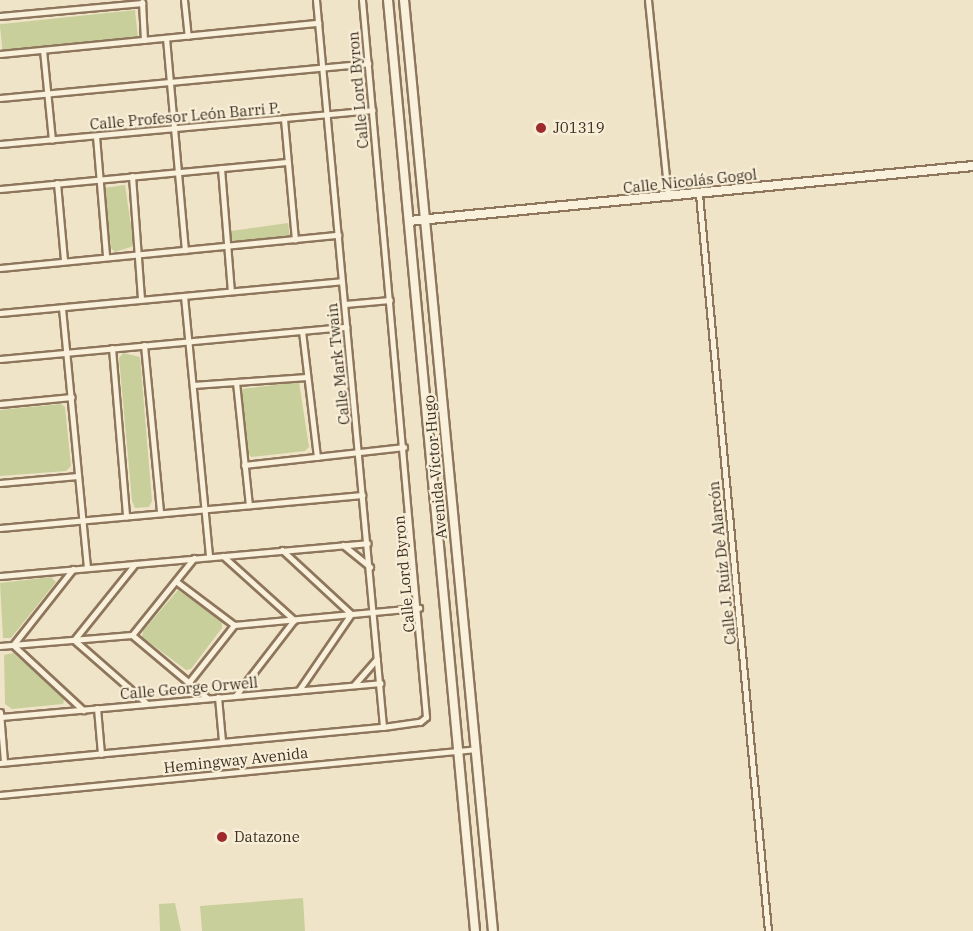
<!DOCTYPE html>
<html>
<head>
<meta charset="utf-8">
<style>
  body { margin:0 }
  #map { position:relative; width:973px; height:931px; overflow:hidden; background:#f0e4c8; font-family:"IBM Plex Serif",serif }
  div>[style] { position:absolute }
  .green>* { inset:0; background:#c9cf9b; transform-origin:0 0 }
  .roads { filter:drop-shadow(2px 0 #8d765c) drop-shadow(-2px 0 #8d765c) drop-shadow(0 2px #8d765c) drop-shadow(0 -2px #8d765c) }
  .street>* { height:5px; margin:-2.5px; padding:0 2.5px; transform-origin:2.5px; border-radius:2.5px; background:#faf1dc }
  .secondary>* { height:8px; margin:-4px; padding:0 4px; transform-origin:4px; border-radius:4px; background:#faf1dc }
  .dots>* { width:16px; height:16px; translate:-50% -50%; box-sizing:border-box; border:3px solid #f7eed8; border-radius:50% }
  span { translate:-50% -50%; white-space:nowrap; text-align:center; line-height:1.15; -webkit-text-stroke:4.5px #f7eed8; paint-order:stroke }
  .street-label { font-size:15px; color:#3d2e20 }
  .poi-label { font-size:15px; color:#3d2e20 }
  .left { translate:0 -50%; text-align:left }
</style>
</head>
<body>
<div id="map">
  <div class="green">
    <i style="left:135px;top:10px;width:28px;height:136px;rotate:84deg"></i>
    <i style="clip-path:polygon(125px 185px,134px 246px,115px 252px,111px 248px,104px 188px)"></i>
    <i style="left:288px;top:223px;width:15px;height:58px;rotate:82deg"></i>
    <i style="clip-path:polygon(123px 353px,140px 357px,152px 501px,149px 507px,135px 508px,132px 501px,119px 358px)"></i>
    <i style="clip-path:polygon(299px 382px,309px 447px,305px 451px,251px 457px,246px 450px,242px 389px)"></i>
    <i style="clip-path:polygon(61px 404px,65px 407px,71px 466px,66px 471px,0 476px,0 410px)"></i>
    <i style="clip-path:polygon(51px 577px,56px 582px,11px 638px,3px 638px,0 583px)"></i>
    <i style="clip-path:polygon(178px 590px,222px 621px,222px 628px,191px 669px,186px 670px,142px 637px,143px 631px)"></i>
    <i style="clip-path:polygon(13px 653px,65px 697px,63px 704px,12px 709px,5px 704px,4px 655px)"></i>
    <i style="clip-path:polygon(303px 898px,305px 931px,202px 931px,200px 906px)"></i>
    <i style="clip-path:polygon(175px 903px,181px 931px,160px 931px,159px 904px)"></i>
  </div>
  <div class="roads">
    <div class="street">
      <i style="left:184px;top:0;width:36px;rotate:84deg"></i>
      <i style="left:316px;top:0;width:730px;rotate:84.73deg"></i>
      <i style="left:648px;top:0;width:198px;rotate:84.2deg"></i>
      <i style="left:142px;top:2px;width:38px;rotate:87deg"></i>
      <i style="left:0;top:16px;width:143px;rotate:-5.2deg"></i>
      <i style="left:166px;top:38px;width:213px;rotate:84.9deg"></i>
      <i style="left:43px;top:50px;width:90px;rotate:84.3deg"></i>
      <i style="left:0;top:54px;width:320px;rotate:-5.6deg"></i>
      <i style="left:0;top:98px;width:370px;rotate:-5.4deg"></i>
      <i style="left:284px;top:119px;width:121px;rotate:84.8deg"></i>
      <i style="left:96px;top:136px;width:120px;rotate:85.2deg"></i>
      <i style="left:0;top:144px;width:374px;rotate:-5.2deg"></i>
      <i style="left:221px;top:168px;width:123px;rotate:85.4deg"></i>
      <i style="left:132px;top:176px;width:122px;rotate:85.8deg"></i>
      <i style="left:57px;top:183px;width:77px;rotate:84.8deg"></i>
      <i style="left:0;top:189px;width:288px;rotate:-5.4deg"></i>
      <i style="left:699px;top:194px;width:740px;rotate:84.65deg"></i>
      <i style="left:0;top:268px;width:340px;rotate:-5.6deg"></i>
      <i style="left:184px;top:296px;width:262px;rotate:84.5deg"></i>
      <i style="left:345px;top:304px;width:45px;rotate:-5.1deg"></i>
      <i style="left:62px;top:308px;width:261px;rotate:84.5deg"></i>
      <i style="left:0;top:313px;width:343px;rotate:-5.3deg"></i>
      <i style="left:302px;top:331px;width:127px;rotate:83.2deg"></i>
      <i style="left:144px;top:345px;width:168px;rotate:84.5deg"></i>
      <i style="left:112px;top:348px;width:169px;rotate:85.2deg"></i>
      <i style="left:0;top:359px;width:348px;rotate:-5.3deg"></i>
      <i style="left:236px;top:382px;width:124px;rotate:84deg"></i>
      <i style="left:193px;top:385px;width:114px;rotate:-4deg"></i>
      <i style="left:0;top:404px;width:72px;rotate:-5.6deg"></i>
      <i style="left:244px;top:465px;width:161px;rotate:-6.4deg"></i>
      <i style="left:0;top:483px;width:78px;rotate:-5.1deg"></i>
      <i style="left:0;top:528px;width:364px;rotate:-5.2deg"></i>
      <i style="left:343px;top:545px;width:35px;rotate:39deg"></i>
      <i style="left:282px;top:550px;width:94px;rotate:42.8deg"></i>
      <i style="left:351px;top:614px;width:92px;rotate:124.4deg"></i>
      <i style="left:223px;top:556px;width:96px;rotate:42deg"></i>
      <i style="left:294px;top:620px;width:95px;rotate:127.7deg"></i>
      <i style="left:135px;top:564px;width:97px;rotate:128.8deg"></i>
      <i style="left:74px;top:640px;width:96px;rotate:41.2deg"></i>
      <i style="left:73px;top:569px;width:97px;rotate:128.3deg"></i>
      <i style="left:13px;top:645px;width:96px;rotate:42.9deg"></i>
      <i style="left:0;top:576px;width:369px;rotate:-5.1deg"></i>
      <i style="left:177px;top:582px;width:71px;rotate:37deg"></i>
      <i style="left:234px;top:625px;width:186px;rotate:-5.3deg"></i>
      <i style="left:132px;top:635px;width:99px;rotate:-51.2deg"></i>
      <i style="left:0;top:646px;width:132px;rotate:-4.8deg"></i>
      <i style="left:132px;top:635px;width:98px;rotate:40deg"></i>
      <i style="left:189px;top:682px;width:73px;rotate:-51.7deg"></i>
      <i style="left:354px;top:685px;width:35px;rotate:-49deg"></i>
      <i style="left:218px;top:697px;width:44px;rotate:84.8deg"></i>
      <i style="left:97px;top:708px;width:46px;rotate:85deg"></i>
      <i style="left:0;top:712px;width:50px;rotate:85.4deg"></i>
      <i style="left:1px;top:717px;width:381px;rotate:-5.1deg"></i>
      <i style="left:0;top:763px;width:385px;rotate:-5.4deg"></i>
      <i style="left:383px;top:727px;width:37px;rotate:-8deg"></i>
      <i style="left:420px;top:722px;width:8px;rotate:-40deg"></i>
      <i style="left:426px;top:717px;width:720px;rotate:-95.1deg"></i>
      <i style="left:0;top:795px;width:476px;rotate:-5.5deg"></i>
    </div>
    <div class="secondary">
      <i style="left:388px;top:0;width:935px;rotate:84.66deg"></i>
      <i style="left:404px;top:0;width:935px;rotate:84.54deg"></i>
      <i style="left:409px;top:221px;width:567px;rotate:-5.57deg"></i>
    </div>
  </div>
  <div class="dots">
    <i style="left:541px;top:128px;background:#9e2a2b"></i>
    <i style="left:222px;top:837px;background:#9e2a2b"></i>
  </div>
  <div class="street-label">
    <span style="left:358px;top:90px;rotate:-95deg">Calle Lord Byron</span>
    <span style="left:185px;top:116px;rotate:-5deg">Calle Profesor León Barri P.</span>
    <span style="left:690px;top:181px;rotate:-6deg">Calle Nicolás Gogol</span>
    <span style="left:338px;top:364px;rotate:-96deg">Calle Mark Twain</span>
    <span style="left:435px;top:467px;rotate:-95deg">Avenida Víctor Hugo</span>
    <span style="left:722px;top:563px;rotate:-96deg">Calle J. Ruíz De Alarcón</span>
    <span style="left:404px;top:574px;rotate:-95deg">Calle Lord Byron</span>
    <span style="left:189px;top:688px;rotate:-5deg">Calle George Orwell</span>
    <span style="left:236px;top:760px;rotate:-6deg">Hemingway Avenida</span>
  </div>
  <div class="poi-label">
    <span class="left" style="left:553px;top:128px">J01319</span>
    <span class="left" style="left:234px;top:837px">Datazone</span>
  </div>
</div>
</body>
</html>
